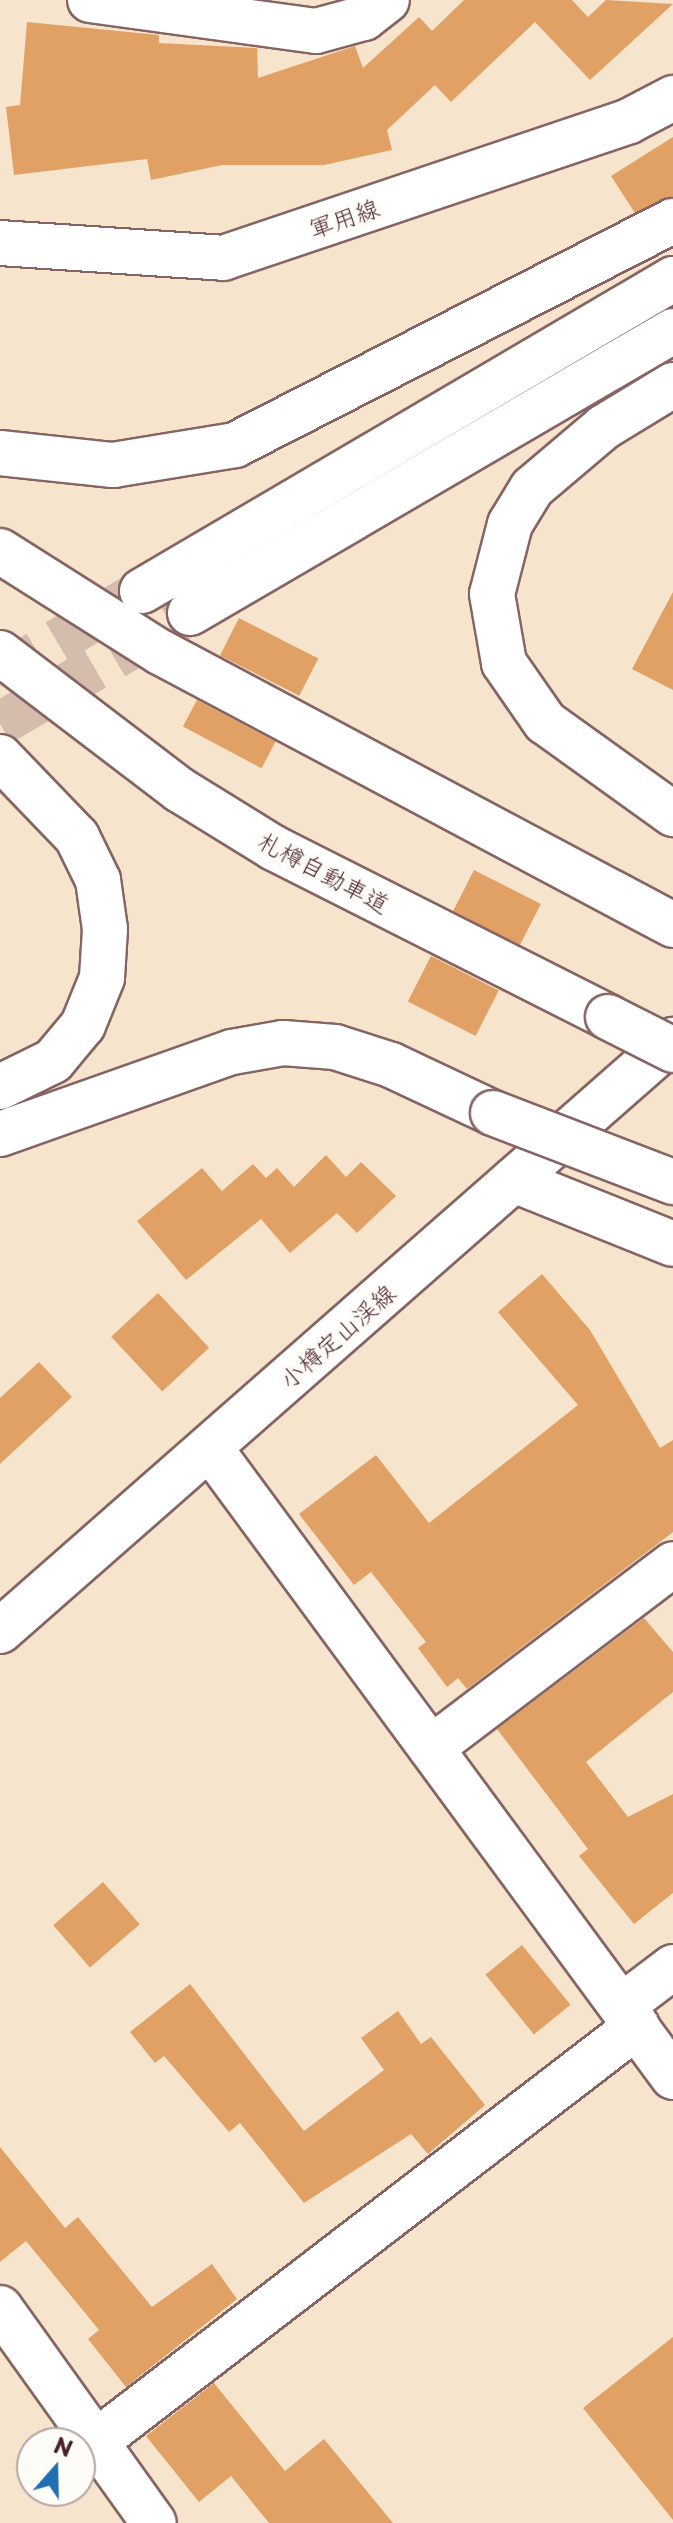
<!DOCTYPE html>
<html>
<head>
<meta charset="utf-8">
<style>
  body { margin:0 }
  #map { position:relative; width:673px; height:2523px; overflow:hidden; background:#f6e4cc; font-family:"Playpen Sans","Klee One",sans-serif }
  div>[style] { position:absolute }
  .building>* { inset:0; background:#e1a165; transform-origin:0 0 }
  .highway-tunnel>* { height:44px; margin-top:-22px; transform-origin:0; background:repeating-linear-gradient(90deg,#d4bdac 0 44px,transparent 0 66px) }
  .roads { filter:drop-shadow(2px 0 #866463) drop-shadow(-2px 0 #866463) drop-shadow(0 2px #866463) drop-shadow(0 -2px #866463) }
  .minor>* { height:44px; margin:-22px; padding:0 22px; transform-origin:22px; border-radius:22px; background:#fff }
  .major>* { height:44px; margin:-22px; padding:0 22px; transform-origin:22px; border-radius:22px; background:#fff }
  .highway>* { height:44px; margin:-22px; padding:0 22px; transform-origin:22px; border-radius:22px; background:#fff }
  .bridges { filter:drop-shadow(2px 0 #866463) drop-shadow(-2px 0 #866463) drop-shadow(0 2px #866463) drop-shadow(0 -2px #866463) }
  .highway-bridge>* { height:44px; margin:-22px; padding:0 22px; transform-origin:22px; border-radius:22px; background:#fff }
  span { translate:-50% -50%; white-space:nowrap; text-align:center; line-height:1.15; -webkit-text-stroke:8px #fdfcf7; paint-order:stroke }
  .street-label { font-size:24px; color:#4a1f2b }
  .north { position:absolute; left:16px; top:2427px; width:80px; height:80px; box-sizing:border-box; background:#fdfcf7; border:2px solid #b5a4a5; border-radius:50%; rotate:20deg; font-size:22px; font-weight:700; line-height:32px; text-align:center; color:#4a1f2b }
  .north::after { content:''; display:block; margin:auto; width:28px; height:36px; background:#1f6fb2; clip-path:polygon(50% 0,100% 100%,50% 72%,0 100%) }
</style>
</head>
<body>
<div id="map">
  <div class="building">
    <i style="clip-path:polygon(464px 0,572px 0,588px 17px,606px 0,673px 4px,590px 80px,535px 22px,451px 102px,435px 85px,387px 130px,392px 150px,324px 165px,222px 165px,151px 180px,147px 159px,14px 175px,6px 107px,20px 105px,27px 22px,159px 35px,159px 43px,257px 48px,258px 78px,355px 46px,363px 68px,419px 17px,432px 31px)"></i>
    <i style="clip-path:polygon(673px 137px,673px 196px,635px 213px,611px 176px)"></i>
    <i style="clip-path:polygon(673px 592px,673px 690px,632px 669px)"></i>
    <i style="left:239px;top:618px;width:89px;height:42px;rotate:27deg"></i>
    <i style="left:197px;top:700px;width:89px;height:30px;rotate:28deg"></i>
    <i style="left:474px;top:870px;width:75px;height:46px;rotate:27deg"></i>
    <i style="left:431px;top:956px;width:76px;height:51px;rotate:27deg"></i>
    <i style="clip-path:polygon(326px 1155px,346px 1177px,361px 1162px,396px 1196px,357px 1233px,337px 1213px,290px 1253px,261px 1219px,186px 1280px,137px 1221px,202px 1168px,222px 1191px,253px 1164px,266px 1178px,277px 1168px,294px 1187px)"></i>
    <i style="clip-path:polygon(542px 1274px,590px 1330px,660px 1448px,673px 1440px,673px 1532px,467px 1689px,458px 1678px,447px 1687px,418px 1648px,426px 1642px,371px 1572px,354px 1585px,299px 1514px,376px 1455px,429px 1523px,578px 1405px,498px 1312px)"></i>
    <i style="left:158px;top:1293px;width:75px;height:64px;rotate:47deg"></i>
    <i style="clip-path:polygon(39px 1362px,72px 1397px,0 1464px,0 1398px)"></i>
    <i style="clip-path:polygon(644px 1618px,673px 1652px,673px 1692px,586px 1762px,628px 1817px,673px 1794px,673px 1893px,634px 1924px,579px 1856px,588px 1849px,497px 1729px)"></i>
    <i style="left:103px;top:1882px;width:56px;height:66px;rotate:49deg"></i>
    <i style="left:522px;top:1945px;width:77px;height:47px;rotate:51deg"></i>
    <i style="clip-path:polygon(190px 1984px,304px 2131px,384px 2070px,361px 2038px,398px 2011px,421px 2044px,431px 2037px,485px 2105px,428px 2154px,411px 2134px,304px 2203px,240px 2123px,229px 2132px,164px 2056px,155px 2063px,130px 2032px)"></i>
    <i style="clip-path:polygon(0 2147px,65px 2228px,78px 2217px,152px 2307px,212px 2264px,237px 2299px,126px 2387px,88px 2339px,99px 2330px,26px 2241px,0 2262px)"></i>
    <i style="clip-path:polygon(673px 2337px,673px 2520px,583px 2408px)"></i>
    <i style="clip-path:polygon(214px 2383px,285px 2471px,324px 2439px,393px 2523px,269px 2523px,231px 2476px,199px 2502px,146px 2436px)"></i>
  </div>
  <div class="highway-tunnel">
    <i style="left:0;top:675px;width:153px;rotate:-30.6deg"></i>
    <i style="left:0;top:724px;width:220px;rotate:-30.3deg"></i>
  </div>
  <div class="roads">
    <div class="minor">
      <i style="left:90px;top:0;width:228px;rotate:7.8deg"></i>
      <i style="left:316px;top:31px;width:50px;rotate:-15.2deg"></i>
      <i style="left:364px;top:18px;width:29px;rotate:-38deg"></i>
      <i style="left:0;top:243px;width:224px;rotate:3.8deg"></i>
      <i style="left:223px;top:258px;width:428px;rotate:-18.6deg"></i>
      <i style="left:629px;top:121px;width:50px;rotate:-27.6deg"></i>
      <i style="left:514px;top:1180px;width:171px;rotate:21.9deg"></i>
      <i style="left:210px;top:1448px;width:781px;rotate:53.64deg"></i>
      <i style="left:431px;top:1748px;width:304px;rotate:-37.2deg"></i>
      <i style="left:623px;top:2005px;width:63px;rotate:-37.2deg"></i>
      <i style="left:0;top:2308px;width:264px;rotate:54.4deg"></i>
      <i style="left:97px;top:2441px;width:681px;rotate:-37.54deg"></i>
    </div>
    <div class="major">
      <i style="left:0;top:1631px;width:896px;rotate:-41.29deg"></i>
    </div>
    <div class="highway">
      <i style="left:673px;top:385px;width:81px;rotate:148.7deg"></i>
      <i style="left:604px;top:427px;width:94px;rotate:139.7deg"></i>
      <i style="left:532px;top:488px;width:42px;rotate:121.4deg"></i>
      <i style="left:510px;top:524px;width:72px;rotate:104.4deg"></i>
      <i style="left:492px;top:594px;width:70px;rotate:80.1deg"></i>
      <i style="left:504px;top:663px;width:72px;rotate:55.2deg"></i>
      <i style="left:545px;top:722px;width:158px;rotate:35.7deg"></i>
      <i style="left:0;top:453px;width:114px;rotate:6.1deg"></i>
      <i style="left:113px;top:465px;width:124px;rotate:-9.3deg"></i>
      <i style="left:235px;top:445px;width:492px;rotate:-27.1deg"></i>
      <i style="left:0;top:551px;width:189px;rotate:32.3deg"></i>
      <i style="left:160px;top:652px;width:581px;rotate:28.02deg"></i>
      <i style="left:142px;top:591px;width:616px;rotate:-30.44deg"></i>
      <i style="left:190px;top:613px;width:559px;rotate:-30.28deg"></i>
      <i style="left:0;top:653px;width:226px;rotate:37.3deg"></i>
      <i style="left:180px;top:790px;width:110px;rotate:31.7deg"></i>
      <i style="left:274px;top:848px;width:374px;rotate:26.8deg"></i>
      <i style="left:0;top:757px;width:111px;rotate:46.1deg"></i>
      <i style="left:77px;top:837px;width:48px;rotate:64deg"></i>
      <i style="left:98px;top:880px;width:49px;rotate:81.9deg"></i>
      <i style="left:105px;top:929px;width:49px;rotate:93.5deg"></i>
      <i style="left:102px;top:978px;width:51px;rotate:112deg"></i>
      <i style="left:83px;top:1025px;width:47px;rotate:129.8deg"></i>
      <i style="left:53px;top:1061px;width:59px;rotate:153.9deg"></i>
      <i style="left:0;top:1134px;width:246px;rotate:-19.5deg"></i>
      <i style="left:232px;top:1052px;width:52px;rotate:-10deg"></i>
      <i style="left:283px;top:1043px;width:52px;rotate:4.4deg"></i>
      <i style="left:335px;top:1047px;width:59px;rotate:17.8deg"></i>
      <i style="left:391px;top:1065px;width:113px;rotate:25.2deg"></i>
    </div>
  </div>
  <div class="bridges">
    <div class="highway-bridge">
      <i style="left:608px;top:1017px;width:73px;rotate:26.9deg"></i>
      <i style="left:493px;top:1113px;width:193px;rotate:21deg"></i>
    </div>
  </div>
  <div class="street-label">
    <span style="left:344px;top:218px;rotate:-19deg">軍用線</span>
    <span style="left:324px;top:872px;rotate:28deg">札樽自動車道</span>
    <span style="left:337px;top:1336px;rotate:-41deg">小樽定山渓線</span>
  </div>
  <div class="north">N</div>
</div>
</body>
</html>
